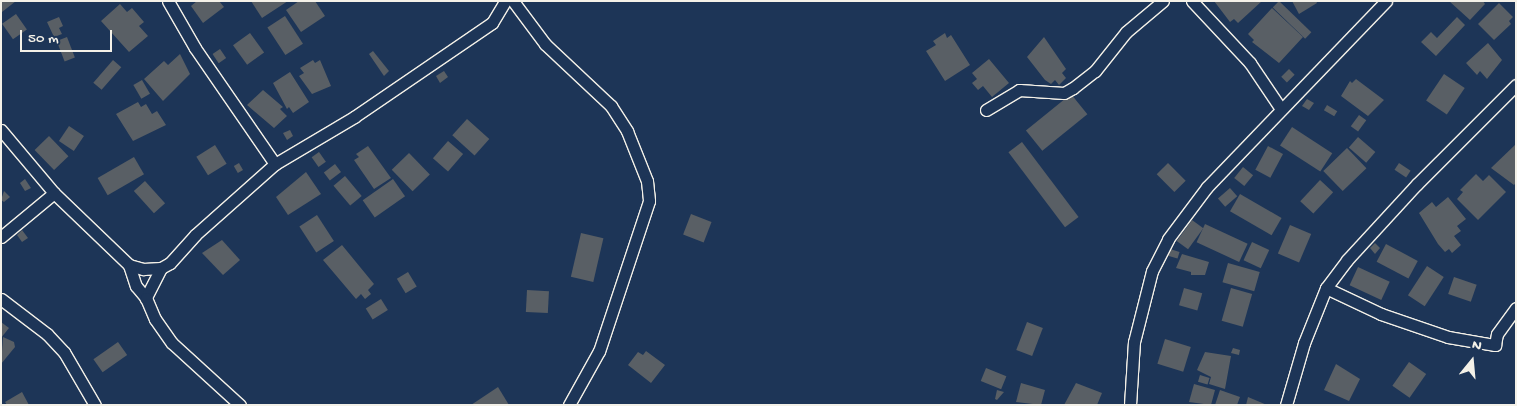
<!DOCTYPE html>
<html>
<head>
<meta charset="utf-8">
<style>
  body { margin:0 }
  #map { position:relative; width:1517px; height:406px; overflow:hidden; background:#1d3557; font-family:"Gochi Hand",sans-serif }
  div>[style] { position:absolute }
  .building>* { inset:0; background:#595f65; transform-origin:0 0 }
  .roads { filter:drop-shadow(1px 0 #f4f1e8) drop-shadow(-1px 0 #f4f1e8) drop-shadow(0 1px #f4f1e8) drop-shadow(0 -1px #f4f1e8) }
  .minor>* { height:11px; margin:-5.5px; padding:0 5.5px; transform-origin:5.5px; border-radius:5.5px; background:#1d3557 }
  span { translate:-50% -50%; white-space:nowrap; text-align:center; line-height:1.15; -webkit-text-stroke:4px #1d3557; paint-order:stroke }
  .frame { position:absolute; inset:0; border:2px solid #f4f1e8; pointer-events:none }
  .north { position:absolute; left:1447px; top:336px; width:50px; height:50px; -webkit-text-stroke:4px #1d3557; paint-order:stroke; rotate:17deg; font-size:14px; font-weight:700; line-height:20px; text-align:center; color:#f4f1e8 }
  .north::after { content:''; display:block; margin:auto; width:18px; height:22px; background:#f4f1e8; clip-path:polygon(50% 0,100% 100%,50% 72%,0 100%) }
  .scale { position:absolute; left:20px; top:30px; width:92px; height:22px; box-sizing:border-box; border:2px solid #f4f1e8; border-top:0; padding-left:6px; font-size:15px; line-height:18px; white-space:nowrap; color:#f4f1e8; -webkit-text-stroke:4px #1d3557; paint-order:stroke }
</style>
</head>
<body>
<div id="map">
  <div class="building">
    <i style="clip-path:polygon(1px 1px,16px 1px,2px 12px)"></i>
    <i style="clip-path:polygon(197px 1px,219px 1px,224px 7px,203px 23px,191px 6px)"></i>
    <i style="clip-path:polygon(251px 1px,288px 1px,262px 18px)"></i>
    <i style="clip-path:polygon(299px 1px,315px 1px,325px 16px,301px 32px,286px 10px)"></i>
    <i style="clip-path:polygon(1214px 1px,1262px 1px,1238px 23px,1234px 19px,1230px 22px)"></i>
    <i style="left:1279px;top:1px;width:45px;height:9px;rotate:44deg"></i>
    <i style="clip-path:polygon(1292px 1px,1316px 1px,1317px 3px,1299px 14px)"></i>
    <i style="clip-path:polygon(1449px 1px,1483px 1px,1485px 4px,1470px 20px)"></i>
    <i style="clip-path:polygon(1499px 3px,1513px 17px,1509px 21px,1511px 24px,1494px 40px,1478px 24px)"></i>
    <i style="clip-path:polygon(120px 4px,127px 12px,132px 8px,144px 22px,139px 26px,148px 36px,129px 52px,101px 21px)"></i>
    <i style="clip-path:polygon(1272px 8px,1303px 37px,1279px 63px,1252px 42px,1254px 40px,1248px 34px)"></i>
    <i style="left:16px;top:14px;width:19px;height:17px;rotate:55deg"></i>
    <i style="left:285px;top:16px;width:33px;height:21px;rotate:57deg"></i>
    <i style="clip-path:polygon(59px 17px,63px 26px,59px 28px,62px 34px,54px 37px,47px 22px)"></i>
    <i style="clip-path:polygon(1457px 17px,1465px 25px,1436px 56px,1421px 42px,1431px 32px,1437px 38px)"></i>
    <i style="left:250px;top:33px;width:24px;height:21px;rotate:54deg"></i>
    <i style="clip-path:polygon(945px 33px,947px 38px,951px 35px,970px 65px,945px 81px,926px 51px,936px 45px,933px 41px)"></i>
    <i style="left:67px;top:37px;width:22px;height:11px;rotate:69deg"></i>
    <i style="clip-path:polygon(1044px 37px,1066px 69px,1062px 73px,1066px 78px,1059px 85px,1055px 80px,1051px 84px,1045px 80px,1027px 57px)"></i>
    <i style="clip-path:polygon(1488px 43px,1502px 60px,1487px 79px,1480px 71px,1477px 75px,1466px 63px)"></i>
    <i style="left:220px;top:49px;width:11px;height:9px;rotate:56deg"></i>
    <i style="clip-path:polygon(373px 51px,389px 71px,384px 76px,369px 54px)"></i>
    <i style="clip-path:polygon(180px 54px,190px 74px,163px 101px,144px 79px,164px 61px,168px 65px)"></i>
    <i style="clip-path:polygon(989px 59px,1009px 83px,992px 97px,983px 86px,978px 90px,972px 83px,977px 79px,972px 73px)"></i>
    <i style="left:113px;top:60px;width:11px;height:30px;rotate:41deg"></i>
    <i style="clip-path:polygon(313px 60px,315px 63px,320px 60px,331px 86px,312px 94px,299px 76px,304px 73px,300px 68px)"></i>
    <i style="left:1289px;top:69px;width:8px;height:11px;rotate:45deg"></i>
    <i style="clip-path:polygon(444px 71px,448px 77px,440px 83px,436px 76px)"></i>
    <i style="clip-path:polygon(290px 72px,309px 102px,293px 113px,289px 107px,287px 109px,273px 83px)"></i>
    <i style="left:1444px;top:74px;width:25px;height:32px;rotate:34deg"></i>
    <i style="clip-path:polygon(1356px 79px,1384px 100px,1368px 116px,1341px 96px,1350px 81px,1352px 83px)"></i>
    <i style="left:142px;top:80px;width:16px;height:10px;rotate:60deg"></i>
    <i style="clip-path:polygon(263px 90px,283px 107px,280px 109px,287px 116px,274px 128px,247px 105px)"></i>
    <i style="left:1071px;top:94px;width:26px;height:58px;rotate:51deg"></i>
    <i style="clip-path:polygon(1307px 99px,1314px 103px,1309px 110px,1302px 106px)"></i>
    <i style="clip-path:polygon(138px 102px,141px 107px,146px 104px,152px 114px,157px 111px,166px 125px,133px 141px,116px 114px)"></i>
    <i style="left:1327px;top:105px;width:12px;height:6px;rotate:31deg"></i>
    <i style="left:1359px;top:115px;width:9px;height:14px;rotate:36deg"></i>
    <i style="left:467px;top:119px;width:30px;height:22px;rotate:42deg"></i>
    <i style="left:69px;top:126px;width:18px;height:18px;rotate:34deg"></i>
    <i style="left:1292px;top:127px;width:48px;height:22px;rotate:33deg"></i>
    <i style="clip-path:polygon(290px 130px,293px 136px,287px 140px,283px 133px)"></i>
    <i style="left:49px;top:136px;width:28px;height:20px;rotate:46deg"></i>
    <i style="left:1358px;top:137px;width:23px;height:14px;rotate:41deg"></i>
    <i style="left:448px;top:141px;width:20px;height:23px;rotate:41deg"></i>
    <i style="left:1022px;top:142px;width:94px;height:17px;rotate:53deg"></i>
    <i style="clip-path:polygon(1516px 144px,1516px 183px,1514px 185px,1491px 168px)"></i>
    <i style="left:215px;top:145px;width:22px;height:22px;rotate:58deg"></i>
    <i style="clip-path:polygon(368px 146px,391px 178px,374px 189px,354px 160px,359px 157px,356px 154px)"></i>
    <i style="left:1268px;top:146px;width:17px;height:27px;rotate:28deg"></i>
    <i style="left:1347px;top:148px;width:28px;height:33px;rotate:46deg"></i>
    <i style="left:319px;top:152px;width:12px;height:9px;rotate:55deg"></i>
    <i style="left:409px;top:153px;width:30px;height:24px;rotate:46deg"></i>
    <i style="left:134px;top:157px;width:20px;height:42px;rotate:60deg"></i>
    <i style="left:239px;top:163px;width:8px;height:6px;rotate:60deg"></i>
    <i style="left:1168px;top:163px;width:25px;height:16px;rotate:45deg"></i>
    <i style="left:1399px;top:163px;width:14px;height:8px;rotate:34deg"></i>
    <i style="left:335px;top:164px;width:10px;height:14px;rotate:53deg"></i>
    <i style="left:1243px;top:167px;width:13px;height:14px;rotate:39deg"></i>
    <i style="clip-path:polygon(306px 172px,321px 194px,288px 215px,276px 197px)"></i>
    <i style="clip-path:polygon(1476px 174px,1483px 181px,1489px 175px,1506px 192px,1478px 220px,1457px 199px,1463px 192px,1460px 190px)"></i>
    <i style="left:345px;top:176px;width:26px;height:15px;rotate:50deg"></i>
    <i style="clip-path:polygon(25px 179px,31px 188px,25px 191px,20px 183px)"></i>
    <i style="left:393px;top:179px;width:21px;height:37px;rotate:55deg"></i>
    <i style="left:1320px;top:180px;width:18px;height:29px;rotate:43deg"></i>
    <i style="left:145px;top:181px;width:30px;height:15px;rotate:48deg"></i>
    <i style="left:1230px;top:188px;width:11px;height:16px;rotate:49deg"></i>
    <i style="clip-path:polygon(4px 191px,10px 197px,4px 202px,1px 200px)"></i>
    <i style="left:1240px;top:194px;width:48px;height:20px;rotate:30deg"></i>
    <i style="clip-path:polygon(1448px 197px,1466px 219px,1457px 226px,1461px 231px,1454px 236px,1461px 245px,1452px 253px,1449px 249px,1445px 252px,1438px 244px,1419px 213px,1432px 202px,1436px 207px)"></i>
    <i style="left:691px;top:214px;width:22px;height:22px;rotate:21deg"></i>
    <i style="left:317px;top:215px;width:31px;height:21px;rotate:57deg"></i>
    <i style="left:1192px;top:220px;width:14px;height:26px;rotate:36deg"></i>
    <i style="left:1205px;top:224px;width:47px;height:20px;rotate:25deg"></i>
    <i style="left:1290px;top:225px;width:23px;height:31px;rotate:23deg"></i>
    <i style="clip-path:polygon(22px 230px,28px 238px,22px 242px,17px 235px)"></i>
    <i style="left:581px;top:233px;width:23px;height:45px;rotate:13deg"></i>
    <i style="clip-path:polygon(222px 240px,240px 260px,223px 275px,202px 253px)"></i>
    <i style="left:1252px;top:242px;width:19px;height:20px;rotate:25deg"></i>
    <i style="clip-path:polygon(1375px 243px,1380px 248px,1375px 254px,1370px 248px)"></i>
    <i style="left:1386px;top:244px;width:36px;height:20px;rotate:28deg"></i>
    <i style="clip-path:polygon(342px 245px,374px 284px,368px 290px,371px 294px,365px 299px,361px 294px,356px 299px,323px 260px)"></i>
    <i style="left:1170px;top:249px;width:10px;height:7px;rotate:17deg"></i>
    <i style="clip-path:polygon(1182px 254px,1209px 262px,1205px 275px,1191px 275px,1191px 272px,1176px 268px)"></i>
    <i style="left:1228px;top:263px;width:33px;height:20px;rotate:16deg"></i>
    <i style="left:1427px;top:266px;width:20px;height:35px;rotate:33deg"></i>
    <i style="left:1358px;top:267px;width:35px;height:20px;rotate:25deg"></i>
    <i style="left:408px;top:272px;width:17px;height:13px;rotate:59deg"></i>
    <i style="left:1454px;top:277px;width:24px;height:18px;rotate:19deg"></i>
    <i style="left:1184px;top:288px;width:19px;height:18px;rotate:16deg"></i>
    <i style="left:1231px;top:288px;width:22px;height:34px;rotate:16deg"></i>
    <i style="left:527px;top:290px;width:22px;height:22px;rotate:3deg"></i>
    <i style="left:381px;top:299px;width:13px;height:18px;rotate:58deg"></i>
    <i style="clip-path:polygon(1px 322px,9px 328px,1px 338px)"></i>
    <i style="left:1027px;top:322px;width:17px;height:30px;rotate:21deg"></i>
    <i style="clip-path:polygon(3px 337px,14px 342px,15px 347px,1px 364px)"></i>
    <i style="left:1165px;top:339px;width:27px;height:26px;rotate:17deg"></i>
    <i style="left:118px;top:342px;width:16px;height:30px;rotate:55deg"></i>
    <i style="clip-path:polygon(1233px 348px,1240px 350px,1239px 355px,1231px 353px)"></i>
    <i style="clip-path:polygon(646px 351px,665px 365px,651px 383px,628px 365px,638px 352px,643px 355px)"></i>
    <i style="clip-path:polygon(1205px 352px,1231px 356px,1225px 389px,1209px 384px,1211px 377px,1197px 370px)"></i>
    <i style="left:1409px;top:362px;width:21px;height:29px;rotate:35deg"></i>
    <i style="clip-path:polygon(1336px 364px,1360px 379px,1349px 401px,1324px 390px)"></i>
    <i style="left:986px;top:368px;width:22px;height:14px;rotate:22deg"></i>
    <i style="left:1200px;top:375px;width:10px;height:7px;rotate:17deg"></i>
    <i style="clip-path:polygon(1021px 383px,1045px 390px,1041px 405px,1016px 402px)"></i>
    <i style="clip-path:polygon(1076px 383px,1102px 393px,1097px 405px,1064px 405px)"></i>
    <i style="clip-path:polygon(1194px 384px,1215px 390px,1211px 405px,1189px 402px)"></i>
    <i style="clip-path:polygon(498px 387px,509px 405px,471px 405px)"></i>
    <i style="clip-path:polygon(997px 390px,1004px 392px,997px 400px,995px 399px)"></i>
    <i style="clip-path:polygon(1220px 390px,1240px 397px,1237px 405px,1215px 405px)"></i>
    <i style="clip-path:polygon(22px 392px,29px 405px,7px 405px,5px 402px)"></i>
    <i style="clip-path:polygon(1248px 397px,1267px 405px,1246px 405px)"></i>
  </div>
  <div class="roads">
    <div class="minor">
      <i style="left:168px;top:1px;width:54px;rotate:60.1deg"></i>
      <i style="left:195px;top:48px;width:141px;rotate:55.4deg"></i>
      <i style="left:513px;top:1px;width:54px;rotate:53.3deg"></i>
      <i style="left:545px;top:44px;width:91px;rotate:43.2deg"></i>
      <i style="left:611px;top:106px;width:30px;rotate:57deg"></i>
      <i style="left:627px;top:131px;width:54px;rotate:68.2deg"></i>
      <i style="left:647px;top:181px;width:20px;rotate:84deg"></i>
      <i style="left:649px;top:201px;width:158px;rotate:108.4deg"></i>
      <i style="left:599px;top:351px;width:62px;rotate:119.1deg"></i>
      <i style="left:1192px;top:1px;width:85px;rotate:46.9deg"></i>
      <i style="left:1250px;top:63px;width:55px;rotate:56deg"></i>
      <i style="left:986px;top:110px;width:39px;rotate:-31deg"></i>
      <i style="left:1019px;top:90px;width:45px;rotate:3.8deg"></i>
      <i style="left:1064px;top:93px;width:10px;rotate:-29deg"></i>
      <i style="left:1073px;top:88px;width:28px;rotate:-38deg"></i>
      <i style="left:1095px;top:71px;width:50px;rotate:-51.5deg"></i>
      <i style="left:1126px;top:32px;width:48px;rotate:-40deg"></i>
      <i style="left:1px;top:130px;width:82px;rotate:49.9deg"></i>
      <i style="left:1px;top:237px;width:69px;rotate:-39.7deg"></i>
      <i style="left:54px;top:193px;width:104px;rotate:43.8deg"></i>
      <i style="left:129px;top:265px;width:15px;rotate:16deg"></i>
      <i style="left:143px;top:269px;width:18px;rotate:-3deg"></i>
      <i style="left:161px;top:268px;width:10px;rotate:-29deg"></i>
      <i style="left:170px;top:263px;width:38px;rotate:-48deg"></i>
      <i style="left:195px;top:235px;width:107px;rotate:-41.6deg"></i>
      <i style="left:275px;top:164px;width:92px;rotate:-30.7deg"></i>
      <i style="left:354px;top:117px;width:167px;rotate:-34.3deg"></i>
      <i style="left:492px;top:23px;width:26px;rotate:-59deg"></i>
      <i style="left:129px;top:265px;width:22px;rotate:72deg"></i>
      <i style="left:136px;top:286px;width:16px;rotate:50deg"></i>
      <i style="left:161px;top:268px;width:34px;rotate:117deg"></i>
      <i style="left:146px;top:298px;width:23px;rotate:67deg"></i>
      <i style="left:155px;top:319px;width:29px;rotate:55deg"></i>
      <i style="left:172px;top:343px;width:92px;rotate:42.4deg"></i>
      <i style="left:1326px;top:288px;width:61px;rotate:25.3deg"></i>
      <i style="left:1381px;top:314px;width:71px;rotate:18.9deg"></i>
      <i style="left:1448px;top:337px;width:48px;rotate:9.7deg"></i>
      <i style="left:1495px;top:345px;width:11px;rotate:-80deg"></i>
      <i style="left:1497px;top:334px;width:32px;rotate:-54deg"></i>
      <i style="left:1px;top:299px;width:58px;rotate:37.3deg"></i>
      <i style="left:47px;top:334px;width:25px;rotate:47deg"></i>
      <i style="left:64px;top:352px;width:61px;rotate:59.7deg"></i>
      <i style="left:1130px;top:405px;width:63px;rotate:-86.4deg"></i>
      <i style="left:1134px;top:342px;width:73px;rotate:-75.8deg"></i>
      <i style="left:1152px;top:271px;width:36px;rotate:-63deg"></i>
      <i style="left:1168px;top:239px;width:65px;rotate:-53.1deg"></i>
      <i style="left:1207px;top:187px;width:258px;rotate:-46.1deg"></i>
      <i style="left:1286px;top:405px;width:65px;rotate:-73.8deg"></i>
      <i style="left:1304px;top:343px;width:59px;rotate:-68.2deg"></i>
      <i style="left:1326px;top:288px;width:35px;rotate:-53deg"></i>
      <i style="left:1347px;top:260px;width:103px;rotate:-47.4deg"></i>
      <i style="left:1417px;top:184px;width:140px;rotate:-45deg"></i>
    </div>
  </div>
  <div class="frame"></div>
  <div class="north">N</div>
  <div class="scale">50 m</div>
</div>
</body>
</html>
